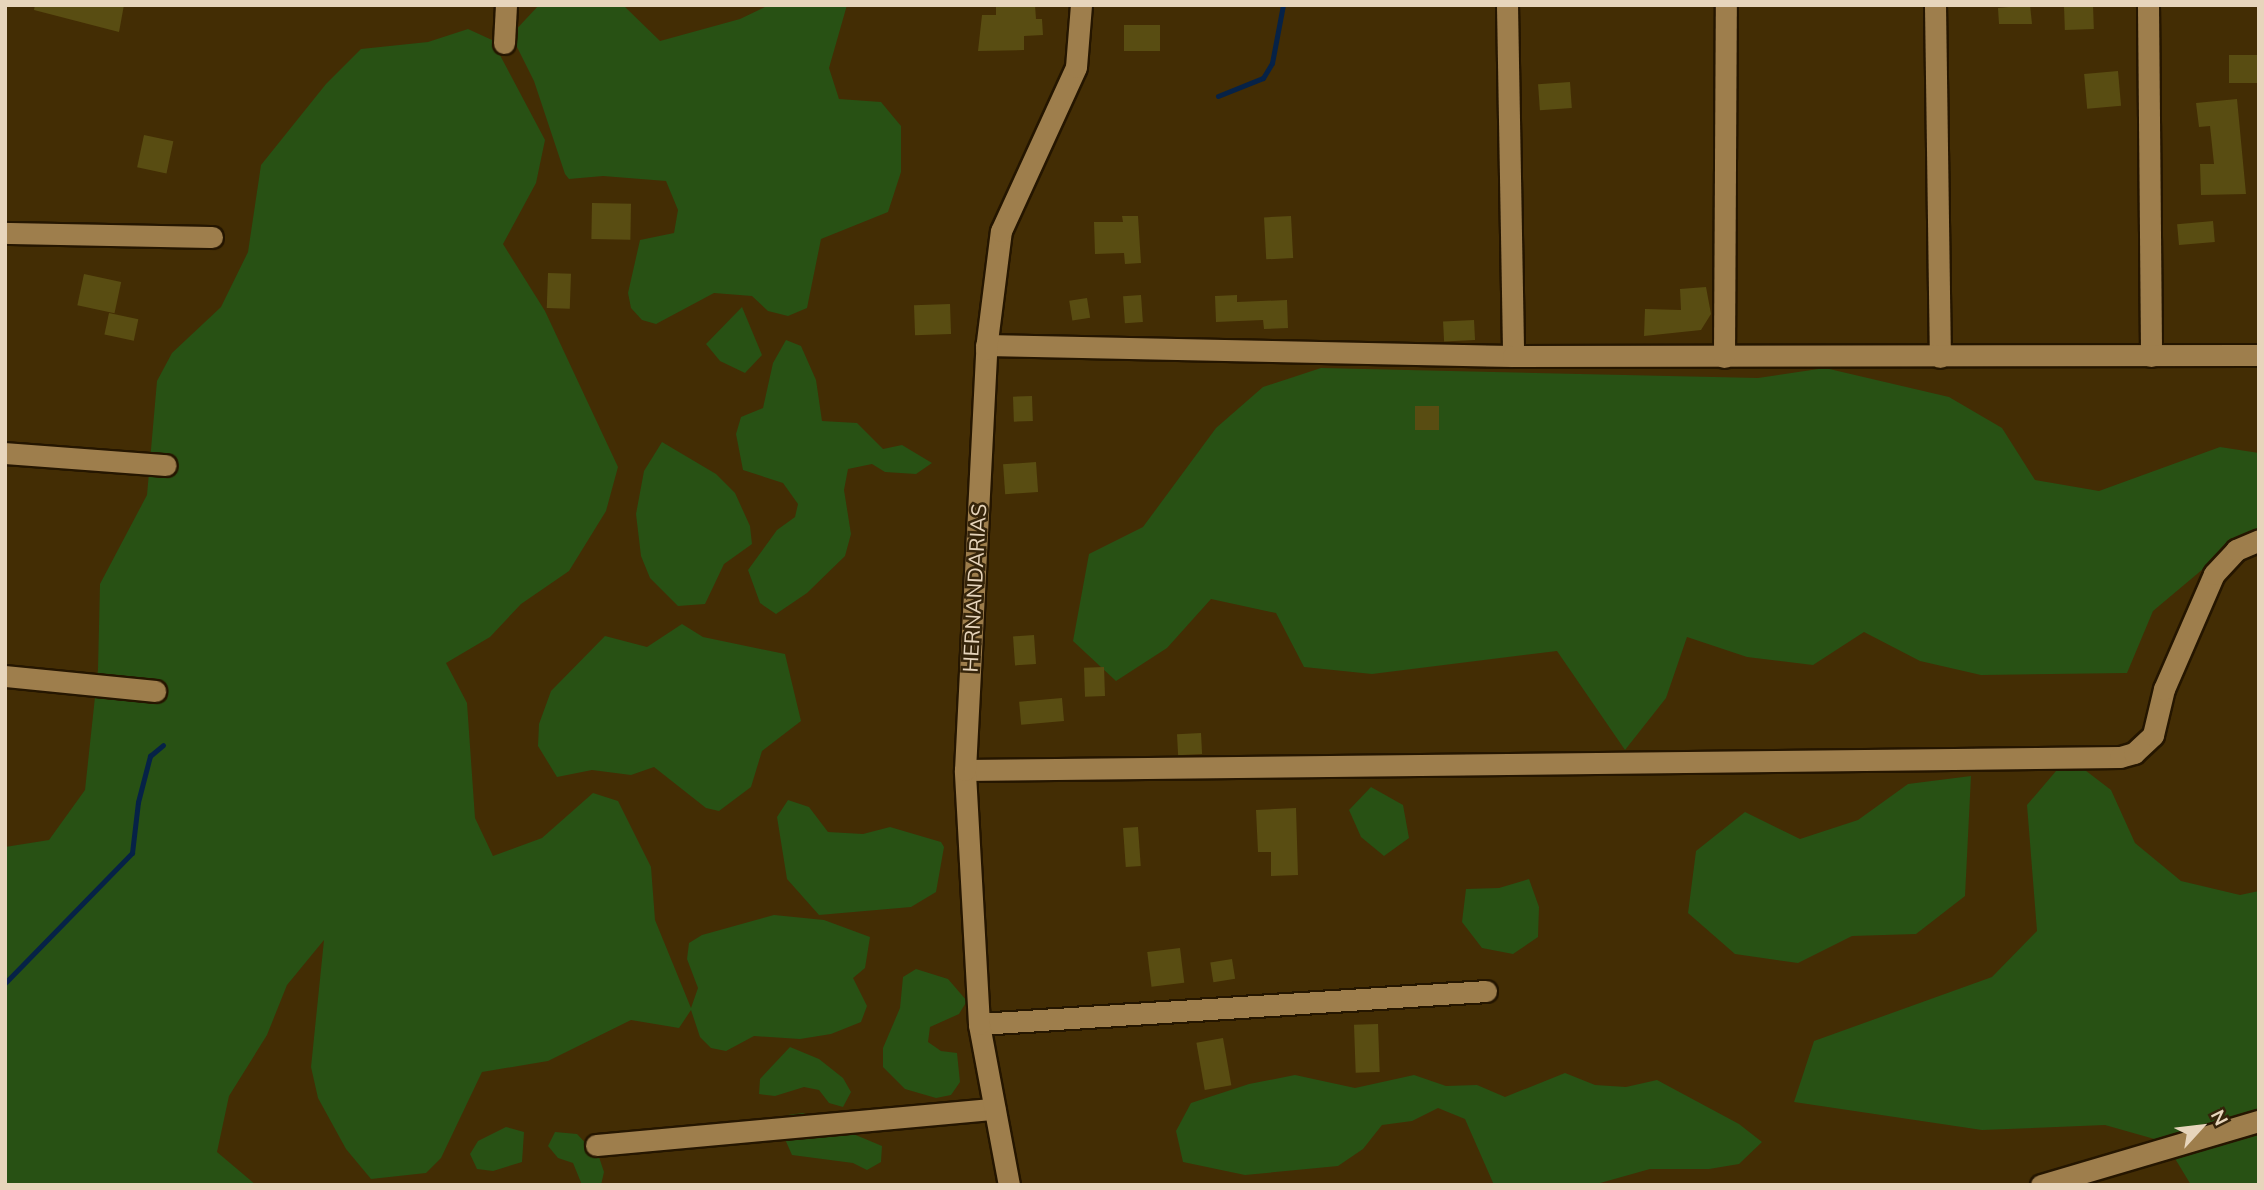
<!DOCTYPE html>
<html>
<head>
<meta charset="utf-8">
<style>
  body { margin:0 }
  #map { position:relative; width:2264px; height:1190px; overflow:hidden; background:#432d04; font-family:Mulish,sans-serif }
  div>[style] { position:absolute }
  .green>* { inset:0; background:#285114 }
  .stream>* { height:5px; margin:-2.5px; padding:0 2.5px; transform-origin:2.5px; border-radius:2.5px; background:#062247 }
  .building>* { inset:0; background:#594d12; transform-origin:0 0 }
  .roads { filter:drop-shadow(2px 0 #251600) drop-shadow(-2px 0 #251600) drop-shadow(0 2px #251600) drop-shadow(0 -2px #251600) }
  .street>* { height:21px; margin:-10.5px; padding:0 10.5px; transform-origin:10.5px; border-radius:10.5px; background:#9e7e4c }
  .secondary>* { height:21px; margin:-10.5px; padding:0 10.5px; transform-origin:10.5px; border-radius:10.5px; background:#9e7e4c }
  span { translate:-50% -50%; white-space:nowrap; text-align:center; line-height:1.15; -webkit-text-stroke:5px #35240a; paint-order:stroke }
  .street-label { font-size:21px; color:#e7d5bc }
  .frame { position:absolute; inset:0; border:7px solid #e7d5bc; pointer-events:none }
  .north { position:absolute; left:2166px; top:1092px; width:70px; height:70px; -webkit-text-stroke:5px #35240a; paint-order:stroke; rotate:63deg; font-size:19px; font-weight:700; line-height:28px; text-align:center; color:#e7d5bc }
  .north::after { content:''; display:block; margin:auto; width:24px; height:32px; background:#e7d5bc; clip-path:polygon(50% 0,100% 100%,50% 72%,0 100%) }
</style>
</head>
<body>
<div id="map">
  <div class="green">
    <i style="clip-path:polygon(539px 5px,623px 5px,660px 41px,740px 19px,769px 5px,847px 5px,829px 68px,839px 99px,881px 102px,901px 126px,901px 172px,888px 212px,821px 239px,807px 308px,788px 316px,768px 311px,752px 296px,714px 293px,656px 324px,642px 320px,631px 308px,628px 293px,640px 240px,674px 233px,678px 210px,666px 181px,603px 176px,569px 179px,565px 174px,534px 81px,511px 35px)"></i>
    <i style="clip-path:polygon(468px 29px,492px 40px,545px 140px,536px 183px,503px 244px,545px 311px,618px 467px,606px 511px,569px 571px,521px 604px,490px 637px,446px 663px,467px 703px,475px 818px,493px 856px,542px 838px,593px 793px,618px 801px,651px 867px,655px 920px,691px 1008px,698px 988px,687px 959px,689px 943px,702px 935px,774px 915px,824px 920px,870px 937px,865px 968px,853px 978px,867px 1006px,861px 1022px,831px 1034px,800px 1039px,754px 1036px,726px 1051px,711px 1048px,700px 1037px,691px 1010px,679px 1028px,631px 1020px,548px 1061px,482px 1072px,441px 1158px,426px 1173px,371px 1179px,346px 1149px,318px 1098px,311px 1067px,324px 940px,287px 985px,267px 1035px,229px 1096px,217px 1152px,256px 1185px,5px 1185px,5px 847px,49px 840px,85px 790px,98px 669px,100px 584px,147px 495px,157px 381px,172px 353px,221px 307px,248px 252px,261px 165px,326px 84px,361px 49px,428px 42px)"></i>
    <i style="clip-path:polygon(742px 307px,762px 355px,745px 373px,720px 361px,706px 344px)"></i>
    <i style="clip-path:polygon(786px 340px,801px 346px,816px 380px,822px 421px,857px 423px,883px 449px,902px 445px,932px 463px,916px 474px,885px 472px,872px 464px,848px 469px,844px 490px,851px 534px,845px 556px,807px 593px,776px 614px,760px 603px,748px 570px,777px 530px,795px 517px,798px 504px,783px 483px,743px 470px,736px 434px,741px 417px,763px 408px,773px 363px)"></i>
    <i style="clip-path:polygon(1321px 368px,1758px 378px,1825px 368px,1949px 397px,2002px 428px,2035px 480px,2099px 491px,2220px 447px,2259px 453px,2259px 553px,2203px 569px,2153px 611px,2127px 673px,1981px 675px,1920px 661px,1864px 632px,1813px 665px,1747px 657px,1687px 637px,1666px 698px,1625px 750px,1557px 651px,1372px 674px,1304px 667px,1276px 613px,1211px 599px,1167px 648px,1116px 681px,1073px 641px,1089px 554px,1143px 527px,1216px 428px,1263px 387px)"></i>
    <i style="clip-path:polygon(662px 442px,716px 474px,735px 493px,750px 526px,752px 544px,724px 564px,705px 604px,678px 606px,650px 578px,641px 556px,636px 514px,644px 471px)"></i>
    <i style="clip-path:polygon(682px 624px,703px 637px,785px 654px,801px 721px,762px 751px,751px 787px,719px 811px,706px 808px,654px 767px,631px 775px,592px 770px,557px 777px,538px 746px,539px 724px,551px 691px,605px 636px,647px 647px)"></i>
    <i style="clip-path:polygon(2068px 757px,2111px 790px,2135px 843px,2181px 881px,2240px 895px,2259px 891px,2259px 1185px,2191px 1185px,2165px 1142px,2105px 1125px,1982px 1130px,1794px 1102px,1814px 1041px,1992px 977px,2037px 931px,2027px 805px)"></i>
    <i style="clip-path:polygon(1971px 776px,1965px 896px,1916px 934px,1852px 936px,1798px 963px,1735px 954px,1688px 913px,1696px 851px,1745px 812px,1800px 839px,1858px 820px,1908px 784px)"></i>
    <i style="clip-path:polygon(1371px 787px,1403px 805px,1409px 838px,1384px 856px,1361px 837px,1349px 810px)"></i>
    <i style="clip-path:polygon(788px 800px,809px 807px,828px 832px,863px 834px,890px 827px,941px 842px,944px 847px,936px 892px,911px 907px,819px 915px,787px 879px,777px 817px)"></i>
    <i style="clip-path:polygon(1529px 879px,1539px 907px,1538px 937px,1513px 954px,1482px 948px,1462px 922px,1466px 889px,1499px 888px)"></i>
    <i style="clip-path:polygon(916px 969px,948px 979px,967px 1001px,959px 1014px,930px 1027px,928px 1042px,941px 1051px,957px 1053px,960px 1082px,951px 1095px,936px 1098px,905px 1089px,883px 1067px,883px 1048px,900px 1008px,903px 977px)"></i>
    <i style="clip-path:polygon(790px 1047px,819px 1059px,843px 1078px,851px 1092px,843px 1107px,829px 1103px,819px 1090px,804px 1087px,775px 1096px,759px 1094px,760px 1079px)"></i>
    <i style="clip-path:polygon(1565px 1073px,1595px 1085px,1626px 1087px,1657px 1080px,1739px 1124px,1762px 1142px,1739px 1164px,1709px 1169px,1650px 1169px,1593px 1185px,1494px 1185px,1465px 1119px,1438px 1108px,1412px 1121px,1382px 1125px,1363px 1149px,1338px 1166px,1245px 1175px,1183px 1162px,1176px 1131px,1191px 1103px,1249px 1084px,1295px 1075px,1355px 1088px,1414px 1075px,1446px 1086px,1477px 1085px,1505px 1097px)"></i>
    <i style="clip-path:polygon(803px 1113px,882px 1146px,881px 1162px,867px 1170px,853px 1163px,792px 1155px,780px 1128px,788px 1115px)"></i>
    <i style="clip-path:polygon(506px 1127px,524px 1132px,522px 1162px,493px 1171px,477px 1169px,470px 1154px,478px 1141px)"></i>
    <i style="clip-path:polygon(555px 1132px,577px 1134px,599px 1157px,604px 1172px,601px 1185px,582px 1185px,573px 1163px,558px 1158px,548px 1146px)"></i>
  </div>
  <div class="stream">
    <i style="left:1218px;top:96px;width:48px;rotate:-21.8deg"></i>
    <i style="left:1263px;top:78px;width:17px;rotate:-59deg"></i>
    <i style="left:1272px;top:63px;width:59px;rotate:-79.3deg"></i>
    <i style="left:5px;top:983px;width:182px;rotate:-45.7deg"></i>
    <i style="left:132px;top:853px;width:51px;rotate:-83.3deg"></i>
    <i style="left:138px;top:802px;width:48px;rotate:-75.4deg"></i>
    <i style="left:150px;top:756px;width:17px;rotate:-40deg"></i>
  </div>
  <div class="building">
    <i style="clip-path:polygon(35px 5px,124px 5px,119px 32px,34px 10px)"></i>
    <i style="clip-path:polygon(996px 5px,1035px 5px,1036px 19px,1042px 19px,1043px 35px,1024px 36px,1024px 50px,978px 51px,982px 15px,996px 15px)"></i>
    <i style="clip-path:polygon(2030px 5px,2032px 24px,1999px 24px,1998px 8px)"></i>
    <i style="left:2093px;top:5px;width:24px;height:29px;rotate:88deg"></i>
    <i style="left:1124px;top:25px;width:36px;height:26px"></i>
    <i style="left:2259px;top:55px;width:28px;height:30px;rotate:90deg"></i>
    <i style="left:2118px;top:71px;width:35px;height:34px;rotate:85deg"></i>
    <i style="left:1570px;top:82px;width:26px;height:32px;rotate:86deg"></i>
    <i style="clip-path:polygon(2237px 99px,2246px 194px,2201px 195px,2200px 164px,2214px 164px,2210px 126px,2199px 127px,2196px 103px)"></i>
    <i style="left:144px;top:135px;width:30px;height:33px;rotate:12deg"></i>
    <i style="left:592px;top:203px;width:39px;height:36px;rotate:1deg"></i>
    <i style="clip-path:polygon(1122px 216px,1138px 216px,1141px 263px,1125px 264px,1124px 253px,1095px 254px,1094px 222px,1123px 222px)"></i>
    <i style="left:1291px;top:216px;width:42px;height:27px;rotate:87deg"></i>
    <i style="left:2213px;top:221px;width:21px;height:36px;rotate:85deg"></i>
    <i style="left:548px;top:273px;width:23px;height:35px;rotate:2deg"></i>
    <i style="left:84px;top:274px;width:38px;height:32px;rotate:12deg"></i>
    <i style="clip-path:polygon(1706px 287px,1711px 314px,1701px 330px,1644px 336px,1645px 309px,1681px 310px,1680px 289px)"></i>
    <i style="left:1141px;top:295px;width:27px;height:18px;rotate:86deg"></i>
    <i style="clip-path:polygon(1237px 295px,1237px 302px,1287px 300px,1288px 328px,1264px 329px,1263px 320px,1216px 322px,1215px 296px)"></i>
    <i style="left:1087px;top:298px;width:20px;height:18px;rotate:81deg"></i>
    <i style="left:950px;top:304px;width:30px;height:36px;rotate:88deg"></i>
    <i style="left:109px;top:313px;width:30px;height:22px;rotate:12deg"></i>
    <i style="left:1474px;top:320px;width:20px;height:31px;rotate:87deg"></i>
    <i style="left:1032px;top:396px;width:25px;height:19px;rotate:88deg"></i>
    <i style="left:1415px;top:406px;width:24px;height:24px"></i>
    <i style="left:1036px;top:462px;width:30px;height:33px;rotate:86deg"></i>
    <i style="left:1034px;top:635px;width:29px;height:21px;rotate:86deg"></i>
    <i style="left:1104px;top:667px;width:29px;height:20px;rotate:88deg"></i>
    <i style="left:1062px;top:698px;width:23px;height:43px;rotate:85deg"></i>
    <i style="left:1201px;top:733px;width:21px;height:24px;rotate:87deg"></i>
    <i style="clip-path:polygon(1296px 808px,1298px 875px,1271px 876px,1271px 852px,1258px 852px,1256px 810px)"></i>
    <i style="left:1138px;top:827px;width:39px;height:15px;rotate:86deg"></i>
    <i style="left:1180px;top:948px;width:35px;height:33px;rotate:83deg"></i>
    <i style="left:1232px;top:959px;width:20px;height:22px;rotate:81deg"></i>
    <i style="left:1378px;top:1024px;width:48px;height:24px;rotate:88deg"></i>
    <i style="left:1223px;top:1038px;width:48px;height:27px;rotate:80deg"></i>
  </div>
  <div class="roads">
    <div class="street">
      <i style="left:1507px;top:5px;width:351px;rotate:89deg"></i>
      <i style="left:1935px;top:5px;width:352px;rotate:89.2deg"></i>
      <i style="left:2148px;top:5px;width:351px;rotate:89.5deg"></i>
      <i style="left:504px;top:43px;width:38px;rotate:-87deg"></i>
      <i style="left:5px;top:233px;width:207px;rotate:1.1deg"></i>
      <i style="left:986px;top:345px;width:527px;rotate:1.2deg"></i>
      <i style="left:1513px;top:356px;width:746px;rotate:-0.08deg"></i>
      <i style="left:1724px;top:357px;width:352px;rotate:-89.7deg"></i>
      <i style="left:5px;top:453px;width:161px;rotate:4.3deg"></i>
      <i style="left:5px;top:676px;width:151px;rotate:5.7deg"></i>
      <i style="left:965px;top:770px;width:1155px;rotate:-0.64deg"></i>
      <i style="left:2120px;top:757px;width:15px;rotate:-16deg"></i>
      <i style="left:2134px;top:753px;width:26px;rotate:-43deg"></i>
      <i style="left:2153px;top:735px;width:47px;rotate:-76.6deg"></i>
      <i style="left:2164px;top:689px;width:125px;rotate:-66.5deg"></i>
      <i style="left:2214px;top:574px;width:33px;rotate:-47deg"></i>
      <i style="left:2236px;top:550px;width:25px;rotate:-23deg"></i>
      <i style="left:979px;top:1024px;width:508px;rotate:-3.72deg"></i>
      <i style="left:596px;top:1145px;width:400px;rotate:-5.2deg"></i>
      <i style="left:2041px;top:1185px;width:227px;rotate:-16.4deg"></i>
    </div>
    <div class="secondary">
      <i style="left:1009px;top:1185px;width:164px;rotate:-100.6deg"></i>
      <i style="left:979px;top:1024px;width:254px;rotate:-93.2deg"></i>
      <i style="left:965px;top:770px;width:422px;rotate:-87.1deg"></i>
      <i style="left:986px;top:349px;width:119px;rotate:-82.8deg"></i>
      <i style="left:1001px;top:231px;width:180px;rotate:-65.4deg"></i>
      <i style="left:1076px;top:67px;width:62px;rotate:-85.4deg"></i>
    </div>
  </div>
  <div class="street-label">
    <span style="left:974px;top:588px;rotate:-87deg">HERNANDARIAS</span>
  </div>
  <div class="frame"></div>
  <div class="north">N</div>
</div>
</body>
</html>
